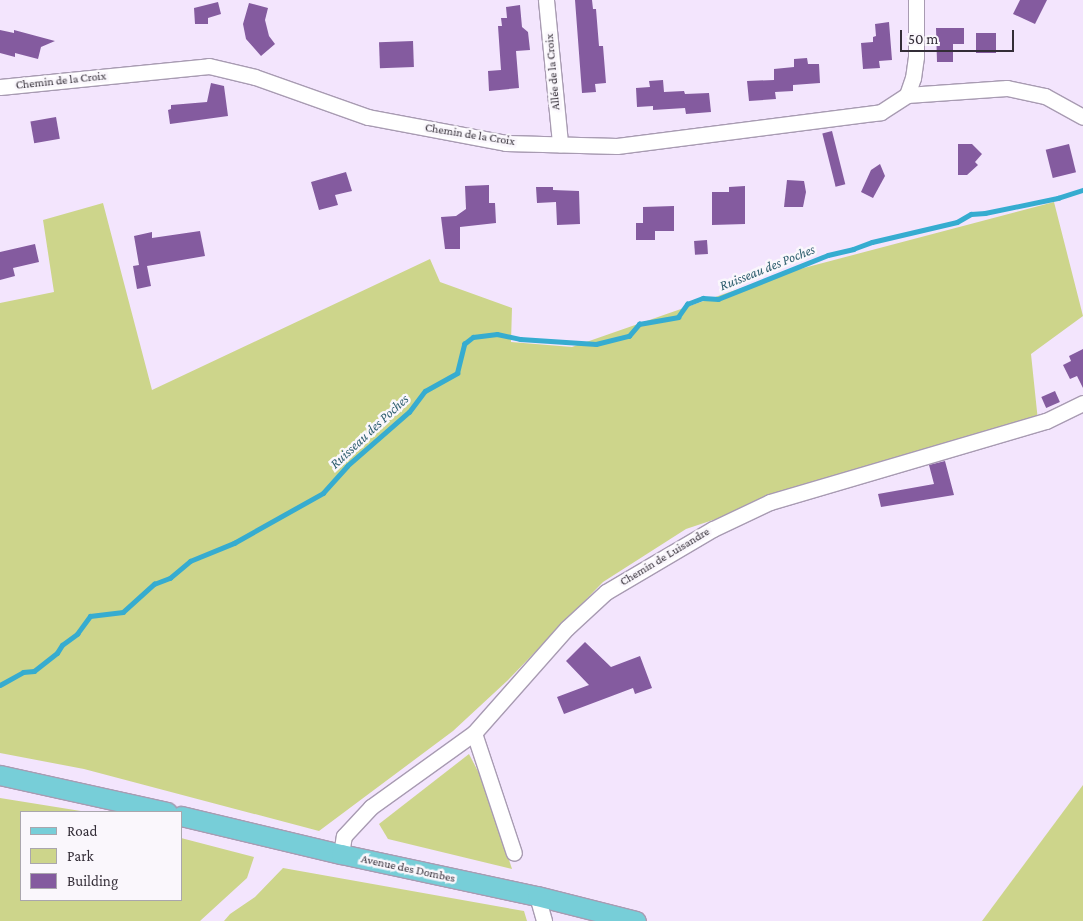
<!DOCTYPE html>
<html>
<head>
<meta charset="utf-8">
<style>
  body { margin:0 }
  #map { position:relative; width:1083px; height:921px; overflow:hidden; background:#f3e5fd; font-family:"Crimson Pro",serif }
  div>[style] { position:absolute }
  .green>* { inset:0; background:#cdd58b }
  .stream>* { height:4.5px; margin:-2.25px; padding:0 2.25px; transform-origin:2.25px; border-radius:2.25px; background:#36acd0 }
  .building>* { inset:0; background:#845b9f; transform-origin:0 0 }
  .roads { filter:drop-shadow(1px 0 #a89bb2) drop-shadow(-1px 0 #a89bb2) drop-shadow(0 1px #a89bb2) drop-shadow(0 -1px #a89bb2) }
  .minor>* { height:15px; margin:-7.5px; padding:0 7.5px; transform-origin:7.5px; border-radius:7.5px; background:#fff }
  .major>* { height:19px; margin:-9.5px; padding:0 9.5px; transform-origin:9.5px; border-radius:9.5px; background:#77ced8 }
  span { translate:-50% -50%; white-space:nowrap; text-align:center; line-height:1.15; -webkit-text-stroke:5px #faf7fc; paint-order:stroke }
  .street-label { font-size:12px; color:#332d37 }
  .water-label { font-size:14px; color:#2f5e6e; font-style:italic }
  .legend { position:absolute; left:20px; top:811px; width:162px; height:90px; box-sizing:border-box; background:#faf7fc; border:1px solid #aaa6ad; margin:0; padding:6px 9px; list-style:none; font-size:15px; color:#332d37 }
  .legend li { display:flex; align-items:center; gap:10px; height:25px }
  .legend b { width:25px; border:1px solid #aaa6ad }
  .scale { position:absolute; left:900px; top:30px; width:114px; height:22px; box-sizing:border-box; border:2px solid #332d37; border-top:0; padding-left:6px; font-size:15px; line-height:18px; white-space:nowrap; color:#332d37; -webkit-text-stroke:4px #faf7fc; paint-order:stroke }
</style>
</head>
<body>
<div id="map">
  <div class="green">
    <i style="clip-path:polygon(1054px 202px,1083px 316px,1031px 354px,1038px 421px,767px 502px,686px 529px,603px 582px,507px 681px,453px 731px,319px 831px,84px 769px,0 753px,0 303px,54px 292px,43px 220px,103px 203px,152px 390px,430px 259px,440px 282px,512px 308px,511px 342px,572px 347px,781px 274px)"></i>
    <i style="clip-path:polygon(469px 754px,483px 781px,512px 869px,388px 839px,379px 824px)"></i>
    <i style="clip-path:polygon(1083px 785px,1083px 921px,982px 921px)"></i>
    <i style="clip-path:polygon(0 798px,87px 812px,21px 812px,21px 900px,181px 900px,181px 838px,254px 857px,247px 878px,200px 921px,0 921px)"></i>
    <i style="clip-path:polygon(283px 868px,524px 911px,527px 921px,224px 921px,230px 914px,255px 897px)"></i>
  </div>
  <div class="stream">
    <i style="left:0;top:685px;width:26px;rotate:-29deg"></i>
    <i style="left:23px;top:672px;width:11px;rotate:-5deg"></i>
    <i style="left:34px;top:671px;width:29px;rotate:-38deg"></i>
    <i style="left:57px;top:653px;width:9px;rotate:-58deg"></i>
    <i style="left:62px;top:645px;width:19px;rotate:-36deg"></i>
    <i style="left:77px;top:634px;width:22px;rotate:-54deg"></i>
    <i style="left:90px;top:616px;width:33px;rotate:-7deg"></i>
    <i style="left:123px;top:612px;width:42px;rotate:-42.1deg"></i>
    <i style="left:154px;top:584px;width:17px;rotate:-21deg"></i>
    <i style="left:170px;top:578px;width:26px;rotate:-40deg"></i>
    <i style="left:190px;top:561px;width:48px;rotate:-22.2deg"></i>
    <i style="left:234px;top:543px;width:102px;rotate:-29.3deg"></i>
    <i style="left:323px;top:493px;width:36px;rotate:-48deg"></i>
    <i style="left:347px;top:466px;width:82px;rotate:-41.1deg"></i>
    <i style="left:409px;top:412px;width:26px;rotate:-53deg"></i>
    <i style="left:425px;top:391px;width:37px;rotate:-29deg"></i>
    <i style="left:457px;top:373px;width:30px;rotate:-76deg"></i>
    <i style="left:464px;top:344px;width:11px;rotate:-38deg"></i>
    <i style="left:473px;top:337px;width:24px;rotate:-7deg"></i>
    <i style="left:497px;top:334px;width:24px;rotate:12deg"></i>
    <i style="left:520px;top:339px;width:76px;rotate:3.8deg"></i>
    <i style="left:596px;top:344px;width:34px;rotate:-14deg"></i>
    <i style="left:629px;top:336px;width:16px;rotate:-50deg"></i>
    <i style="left:639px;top:324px;width:40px;rotate:-10deg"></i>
    <i style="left:678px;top:317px;width:16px;rotate:-55deg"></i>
    <i style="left:687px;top:304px;width:17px;rotate:-21deg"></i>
    <i style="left:703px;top:298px;width:15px;rotate:4deg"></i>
    <i style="left:718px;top:299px;width:118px;rotate:-21.8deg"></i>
    <i style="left:828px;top:255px;width:26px;rotate:-13deg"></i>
    <i style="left:853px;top:249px;width:20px;rotate:-20deg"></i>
    <i style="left:872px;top:242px;width:87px;rotate:-13.2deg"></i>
    <i style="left:957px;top:222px;width:16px;rotate:-30deg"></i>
    <i style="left:971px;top:214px;width:14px;rotate:-4deg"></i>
    <i style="left:985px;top:213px;width:75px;rotate:-11.6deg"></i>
    <i style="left:1058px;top:198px;width:26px;rotate:-18deg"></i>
  </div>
  <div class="building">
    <i style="clip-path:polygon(575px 0,592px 0,593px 9px,596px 9px,599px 46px,603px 46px,606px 83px,595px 84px,596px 92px,582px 93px)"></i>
    <i style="clip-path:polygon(1020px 0,1047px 0,1035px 24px,1013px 14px)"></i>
    <i style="clip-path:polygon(218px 2px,221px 14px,208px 18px,208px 24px,195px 24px,194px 8px)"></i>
    <i style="clip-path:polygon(249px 3px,268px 8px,265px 20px,269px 36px,275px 44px,261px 56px,246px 39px,243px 24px)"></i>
    <i style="clip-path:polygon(520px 5px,522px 27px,528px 32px,530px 50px,516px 51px,519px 88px,489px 91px,488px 71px,501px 70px,498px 26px,502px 26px,501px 18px,507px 18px,506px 7px)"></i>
    <i style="clip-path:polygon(889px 22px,892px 60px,879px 61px,880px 68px,863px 69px,861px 43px,873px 42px,873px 37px,876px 36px,875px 24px)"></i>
    <i style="clip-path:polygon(936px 28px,964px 28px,964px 44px,953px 44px,953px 62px,937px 62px)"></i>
    <i style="clip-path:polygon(0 30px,14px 33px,14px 30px,55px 41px,41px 47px,38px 59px,15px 53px,15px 57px,0 53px)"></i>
    <i style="left:976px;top:33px;width:20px;height:20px"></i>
    <i style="left:413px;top:41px;width:26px;height:34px;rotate:88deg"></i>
    <i style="clip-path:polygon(807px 58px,808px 64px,819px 64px,820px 83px,793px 85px,793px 91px,775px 92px,776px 99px,749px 101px,747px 81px,774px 80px,774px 69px,794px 67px,794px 59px)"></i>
    <i style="clip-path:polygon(663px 80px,664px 92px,684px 91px,685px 94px,709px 93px,711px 112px,686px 114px,685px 108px,653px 110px,653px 106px,637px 107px,636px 88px,650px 87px,649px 81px)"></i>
    <i style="clip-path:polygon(211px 83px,224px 86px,228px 116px,170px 124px,168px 110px,171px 109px,171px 105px,207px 102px)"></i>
    <i style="left:56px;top:117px;width:22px;height:26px;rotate:80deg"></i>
    <i style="left:832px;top:131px;width:55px;height:10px;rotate:76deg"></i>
    <i style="clip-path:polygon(958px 144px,972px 144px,982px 154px,975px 162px,978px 165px,967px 175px,958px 175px)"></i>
    <i style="left:1069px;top:144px;width:29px;height:24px;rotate:76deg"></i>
    <i style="clip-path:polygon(880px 164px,885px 176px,873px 198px,861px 192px,871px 170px)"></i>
    <i style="clip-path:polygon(346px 172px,352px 191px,335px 195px,338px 205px,319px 210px,311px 182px)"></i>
    <i style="clip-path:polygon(787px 180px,804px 181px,806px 192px,803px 207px,784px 207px)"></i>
    <i style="clip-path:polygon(489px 185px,489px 203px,495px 203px,496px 223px,460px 227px,460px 249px,445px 249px,441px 217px,456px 216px,466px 209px,465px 186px)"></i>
    <i style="clip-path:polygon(745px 186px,745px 224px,712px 225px,712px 192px,729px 192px,729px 187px)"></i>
    <i style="clip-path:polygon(536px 187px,553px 187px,553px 190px,579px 191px,580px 224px,557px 225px,556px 202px,537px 203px)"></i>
    <i style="clip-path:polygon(674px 206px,674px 231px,655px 231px,655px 240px,636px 240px,636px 223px,643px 223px,643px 207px)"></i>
    <i style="clip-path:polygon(200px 231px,205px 256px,147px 266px,151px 286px,137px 289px,133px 266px,139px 265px,134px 236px,152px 232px,152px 238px)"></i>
    <i style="left:707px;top:240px;width:14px;height:13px;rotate:86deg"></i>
    <i style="clip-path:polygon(35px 244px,39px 262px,13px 268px,15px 276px,0 280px,0 252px)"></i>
    <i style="clip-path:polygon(1083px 349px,1083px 388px,1077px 376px,1070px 379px,1063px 365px,1071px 361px,1069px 356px)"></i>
    <i style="left:1055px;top:391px;width:12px;height:15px;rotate:66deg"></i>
    <i style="clip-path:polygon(945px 461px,954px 495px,881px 507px,878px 494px,934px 484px,929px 465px)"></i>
    <i style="clip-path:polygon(585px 642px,611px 667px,640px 656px,652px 688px,635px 694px,633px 688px,564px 714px,557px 697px,589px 685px,566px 661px)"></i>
  </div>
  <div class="roads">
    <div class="minor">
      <i style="left:546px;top:0;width:145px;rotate:84.4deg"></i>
      <i style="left:0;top:87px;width:210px;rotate:-5.7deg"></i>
      <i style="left:209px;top:66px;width:47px;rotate:13.4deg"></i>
      <i style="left:255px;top:77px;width:120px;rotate:19.5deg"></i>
      <i style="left:368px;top:117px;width:140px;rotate:10.7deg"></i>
      <i style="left:506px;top:143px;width:111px;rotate:1.5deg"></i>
      <i style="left:617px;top:146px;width:266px;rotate:-7.3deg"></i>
      <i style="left:881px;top:112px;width:31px;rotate:-33deg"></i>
      <i style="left:907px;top:95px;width:18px;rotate:-71deg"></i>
      <i style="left:913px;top:78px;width:21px;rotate:-82deg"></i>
      <i style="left:916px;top:57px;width:57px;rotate:-90deg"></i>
      <i style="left:907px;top:95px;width:100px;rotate:-4deg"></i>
      <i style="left:1007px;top:88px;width:39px;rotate:12deg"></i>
      <i style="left:1045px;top:96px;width:43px;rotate:28.9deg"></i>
      <i style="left:474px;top:733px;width:126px;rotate:71.6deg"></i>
      <i style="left:341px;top:854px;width:18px;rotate:-81deg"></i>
      <i style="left:344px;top:836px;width:40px;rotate:-47deg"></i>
      <i style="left:371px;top:807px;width:127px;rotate:-35.7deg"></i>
      <i style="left:474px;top:733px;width:140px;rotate:-48.5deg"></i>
      <i style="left:567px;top:628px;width:53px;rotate:-42.7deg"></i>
      <i style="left:606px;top:592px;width:124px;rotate:-30.5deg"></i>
      <i style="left:713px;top:529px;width:63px;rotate:-25.3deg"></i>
      <i style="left:770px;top:502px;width:288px;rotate:-16.4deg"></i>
      <i style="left:1046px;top:421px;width:41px;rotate:-25.9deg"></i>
      <i style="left:537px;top:896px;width:26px;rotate:74deg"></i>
    </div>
    <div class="major">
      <i style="left:0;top:775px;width:171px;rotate:12.5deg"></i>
      <i style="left:181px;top:816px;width:164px;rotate:13.4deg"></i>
      <i style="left:341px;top:854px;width:200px;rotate:12.1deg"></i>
      <i style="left:537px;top:896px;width:102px;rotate:14.2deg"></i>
    </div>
  </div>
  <div class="street-label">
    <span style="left:553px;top:72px;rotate:-95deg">Allée de la Croix</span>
    <span style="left:61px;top:81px;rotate:-6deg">Chemin de la Croix</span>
    <span style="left:470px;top:135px;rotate:9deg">Chemin de la Croix</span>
    <span style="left:665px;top:557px;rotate:-31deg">Chemin de Luisandre</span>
    <span style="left:408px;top:869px;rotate:12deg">Avenue des Dombes</span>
  </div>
  <div class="water-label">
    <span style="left:767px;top:267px;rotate:-22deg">Ruisseau des Poches</span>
    <span style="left:369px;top:431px;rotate:-43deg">Ruisseau des Poches</span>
  </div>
  <ul class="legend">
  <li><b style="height:6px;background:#77ced8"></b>Road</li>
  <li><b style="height:14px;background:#cdd58b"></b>Park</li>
  <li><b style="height:14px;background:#845b9f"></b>Building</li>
  </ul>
  <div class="scale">50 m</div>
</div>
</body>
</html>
